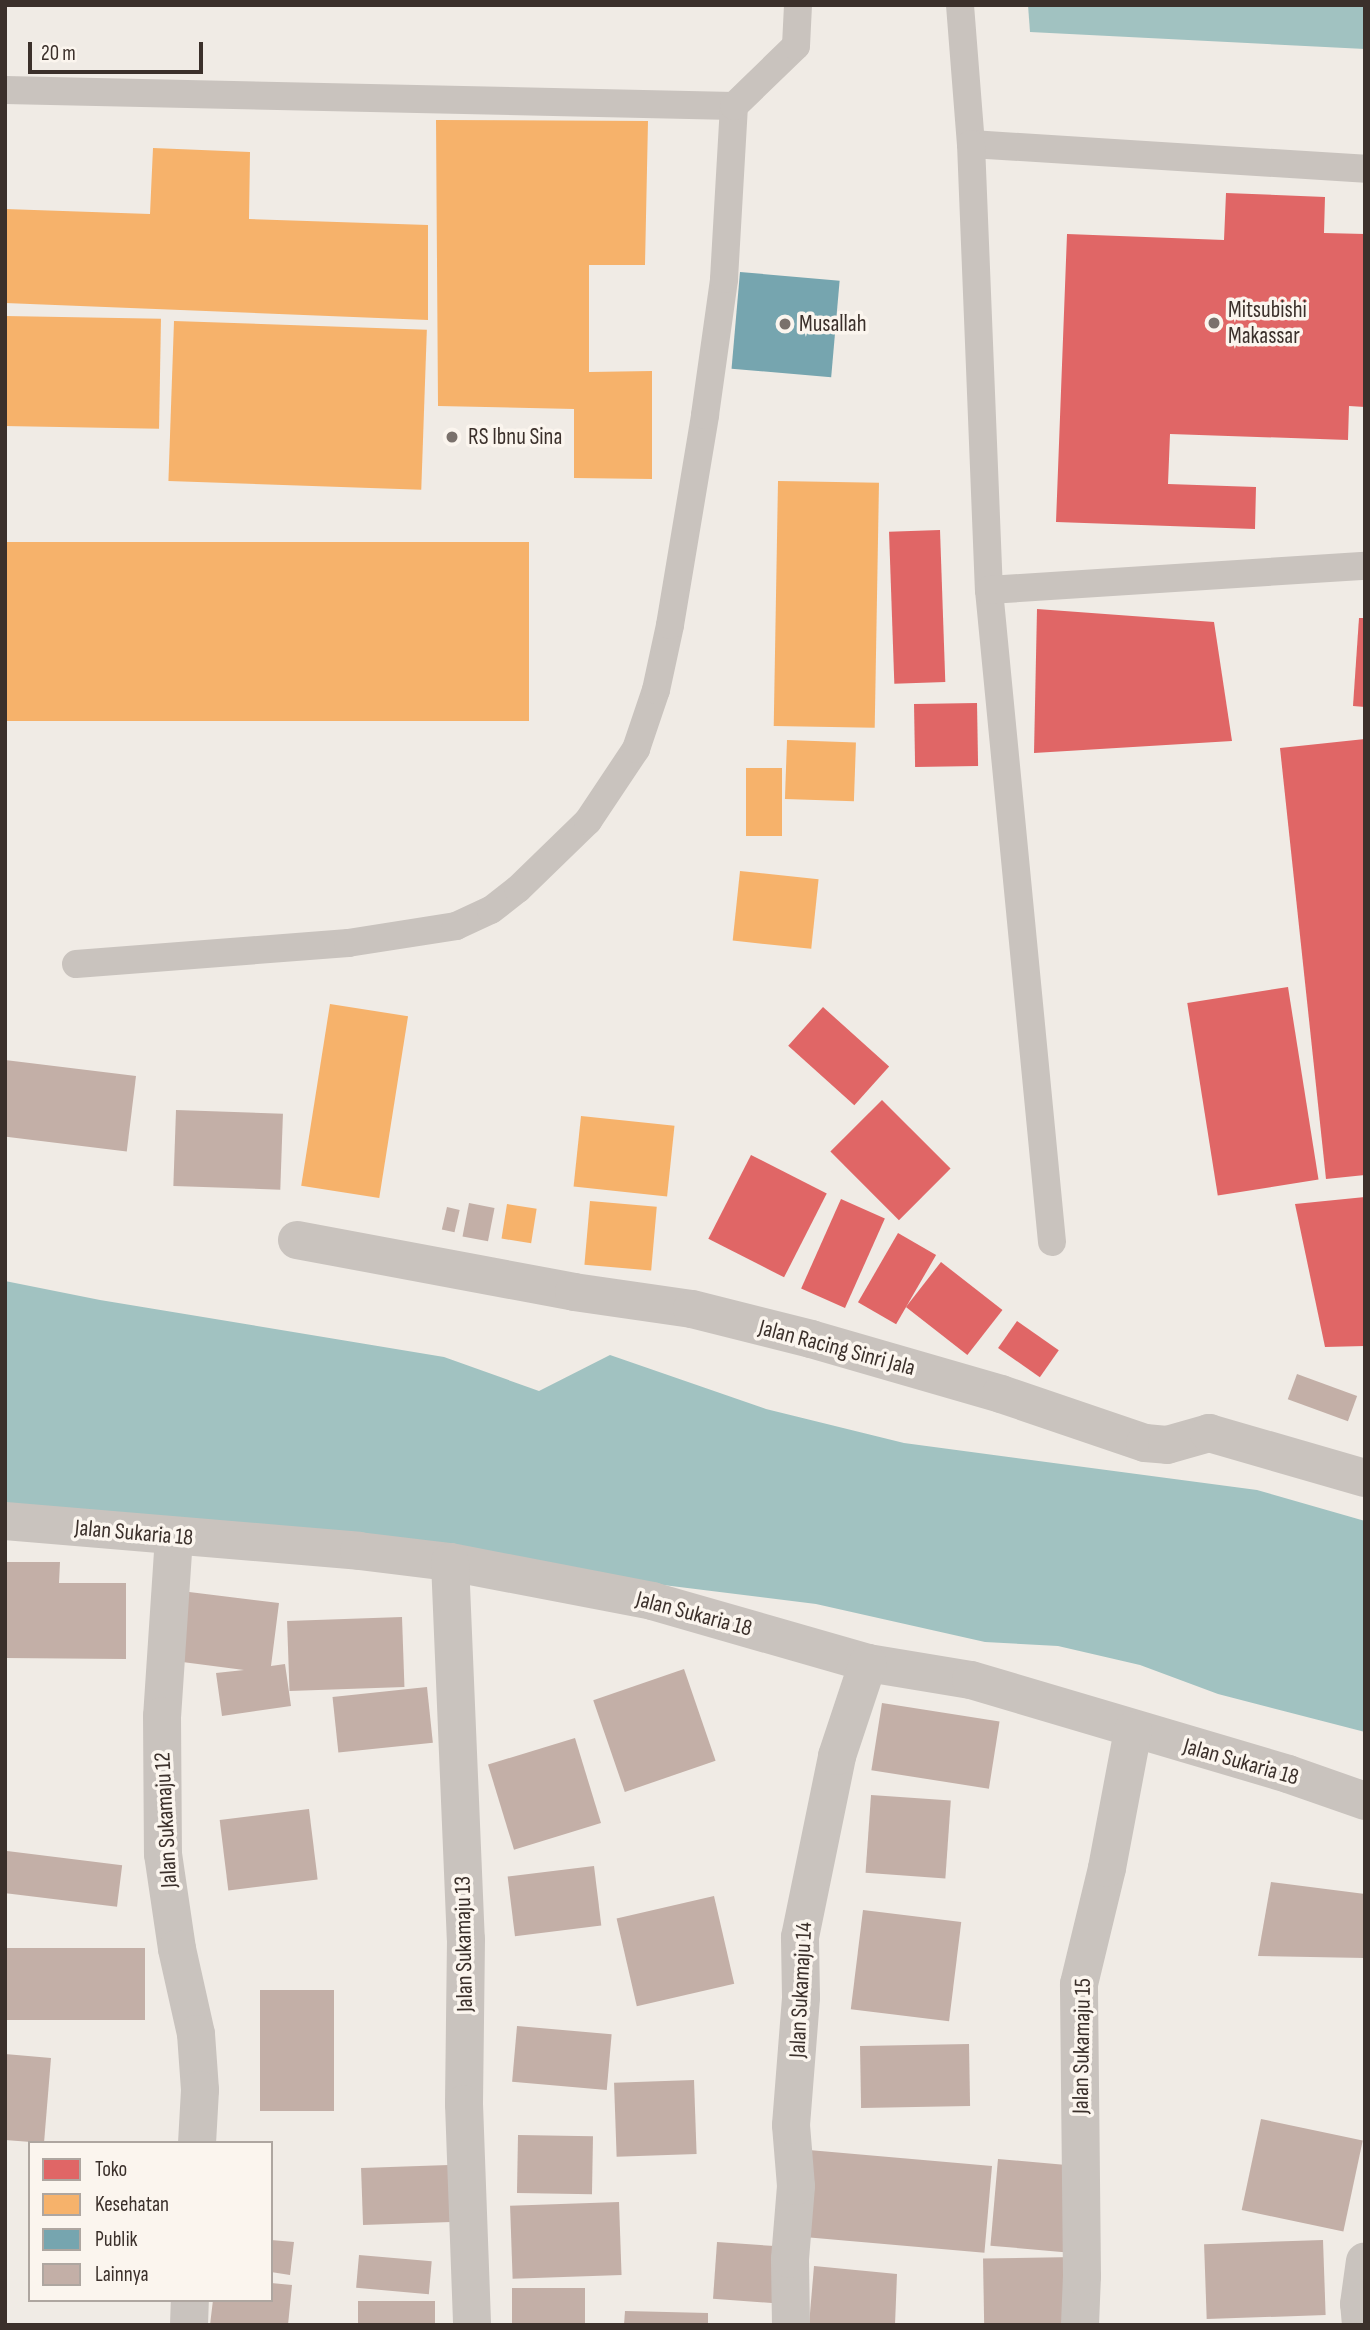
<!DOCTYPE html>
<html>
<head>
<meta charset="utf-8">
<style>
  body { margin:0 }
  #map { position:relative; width:1370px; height:2330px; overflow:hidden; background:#f0ebe5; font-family:"Sofia Sans Condensed",sans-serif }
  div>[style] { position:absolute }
  .water>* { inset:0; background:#a1c2c1 }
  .shops>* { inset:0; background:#e06666; transform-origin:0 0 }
  .health>* { inset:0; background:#f6b26b; transform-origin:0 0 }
  .public>* { inset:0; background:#76a5af; transform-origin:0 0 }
  .building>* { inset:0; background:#c3afa7; transform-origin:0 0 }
  .service>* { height:28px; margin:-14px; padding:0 14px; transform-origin:14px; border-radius:14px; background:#c9c3be }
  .minor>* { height:38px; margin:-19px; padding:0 19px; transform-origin:19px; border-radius:19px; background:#c9c3be }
  .dots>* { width:19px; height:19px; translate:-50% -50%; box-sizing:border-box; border:4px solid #fbf5ee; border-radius:50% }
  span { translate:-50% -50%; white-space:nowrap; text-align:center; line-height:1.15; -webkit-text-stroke:7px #fbf5ee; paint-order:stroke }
  .poi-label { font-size:23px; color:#3b302b }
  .left { translate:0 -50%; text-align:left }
  .street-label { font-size:23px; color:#3b302b }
  .frame { position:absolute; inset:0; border:7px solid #3b302b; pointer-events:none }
  .legend { position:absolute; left:28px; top:2141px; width:245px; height:161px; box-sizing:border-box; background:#fbf5ee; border:2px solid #aea6a0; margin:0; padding:9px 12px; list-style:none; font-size:21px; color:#3b302b }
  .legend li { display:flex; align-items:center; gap:14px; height:35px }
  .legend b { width:35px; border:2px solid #aea6a0 }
  .scale { position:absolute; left:28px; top:42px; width:175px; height:32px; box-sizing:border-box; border:4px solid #3b302b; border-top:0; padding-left:9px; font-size:21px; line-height:24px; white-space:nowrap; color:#3b302b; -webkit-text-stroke:5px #fbf5ee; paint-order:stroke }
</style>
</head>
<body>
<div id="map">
  <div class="water">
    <i style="clip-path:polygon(1028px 5px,1365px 5px,1365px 49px,1030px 32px)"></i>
    <i style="clip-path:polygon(5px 1281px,100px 1300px,444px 1357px,539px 1391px,610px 1355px,766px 1409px,904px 1443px,1257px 1490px,1365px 1521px,1365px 1732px,1218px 1694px,1140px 1665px,1058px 1646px,985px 1642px,816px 1604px,5px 1503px)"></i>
  </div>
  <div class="shops">
    <i style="clip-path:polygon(1226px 193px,1325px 197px,1324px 233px,1365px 234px,1365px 407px,1349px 406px,1348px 440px,1170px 434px,1168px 484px,1256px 487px,1255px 529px,1056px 522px,1067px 234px,1224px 240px)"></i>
    <i style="left:940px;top:530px;width:152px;height:51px;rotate:88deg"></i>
    <i style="clip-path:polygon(1037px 609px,1214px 622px,1232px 741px,1034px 753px)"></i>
    <i style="clip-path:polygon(1359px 618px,1365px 618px,1365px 707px,1353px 706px)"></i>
    <i style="left:977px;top:703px;width:63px;height:63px;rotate:89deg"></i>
    <i style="clip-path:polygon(1365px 739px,1365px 1175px,1326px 1179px,1280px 748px)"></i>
    <i style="left:1288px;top:987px;width:195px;height:102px;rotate:81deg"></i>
    <i style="left:823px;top:1007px;width:89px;height:52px;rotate:42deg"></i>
    <i style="left:882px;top:1100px;width:97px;height:73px;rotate:45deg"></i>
    <i style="left:751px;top:1155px;width:85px;height:94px;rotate:27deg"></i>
    <i style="clip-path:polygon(1365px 1197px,1365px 1346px,1325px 1347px,1295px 1204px)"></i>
    <i style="left:841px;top:1199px;width:48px;height:98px;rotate:24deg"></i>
    <i style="left:898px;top:1233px;width:44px;height:80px;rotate:30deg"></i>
    <i style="left:941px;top:1262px;width:78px;height:57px;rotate:38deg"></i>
    <i style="left:1017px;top:1321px;width:51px;height:33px;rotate:35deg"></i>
  </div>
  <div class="health">
    <i style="clip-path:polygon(436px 120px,648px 121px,645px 265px,589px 265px,589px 372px,652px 371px,652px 479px,574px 478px,574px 409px,438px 406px)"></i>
    <i style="clip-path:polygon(153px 148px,250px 152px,249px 219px,428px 225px,428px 320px,5px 303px,5px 209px,150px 214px)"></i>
    <i style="left:5px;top:316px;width:156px;height:110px;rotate:1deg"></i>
    <i style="left:174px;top:321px;width:253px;height:160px;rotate:2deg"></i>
    <i style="left:778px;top:481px;width:101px;height:245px;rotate:1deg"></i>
    <i style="left:5px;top:542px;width:524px;height:179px"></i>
    <i style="left:787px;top:740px;width:69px;height:59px;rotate:2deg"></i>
    <i style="left:746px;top:768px;width:36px;height:68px"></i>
    <i style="left:740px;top:871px;width:79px;height:70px;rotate:6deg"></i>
    <i style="left:330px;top:1004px;width:79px;height:184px;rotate:9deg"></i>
    <i style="left:581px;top:1116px;width:94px;height:71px;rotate:6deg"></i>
    <i style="left:590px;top:1201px;width:67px;height:64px;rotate:5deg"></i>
    <i style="left:507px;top:1204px;width:30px;height:35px;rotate:9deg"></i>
  </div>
  <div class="public">
    <i style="left:740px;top:272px;width:100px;height:97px;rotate:5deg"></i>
  </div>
  <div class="building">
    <i style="left:5px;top:1060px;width:132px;height:76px;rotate:7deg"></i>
    <i style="left:176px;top:1110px;width:107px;height:76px;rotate:2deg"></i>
    <i style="left:469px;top:1203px;width:26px;height:34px;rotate:11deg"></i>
    <i style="left:447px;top:1207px;width:13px;height:23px;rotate:13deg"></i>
    <i style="left:1297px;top:1374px;width:64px;height:27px;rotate:20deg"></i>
    <i style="clip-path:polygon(5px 1562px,60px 1562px,59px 1583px,126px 1583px,126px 1659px,5px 1658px)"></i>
    <i style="clip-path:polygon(173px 1590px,279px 1603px,271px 1666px,285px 1664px,291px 1706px,222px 1716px,216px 1673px,244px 1670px,167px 1660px)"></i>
    <i style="left:402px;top:1617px;width:70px;height:115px;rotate:88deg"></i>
    <i style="left:684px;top:1669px;width:97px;height:96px;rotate:71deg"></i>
    <i style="left:427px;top:1687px;width:56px;height:95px;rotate:84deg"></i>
    <i style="left:882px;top:1703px;width:119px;height:68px;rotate:9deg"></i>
    <i style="left:575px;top:1738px;width:89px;height:91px;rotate:73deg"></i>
    <i style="left:871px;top:1795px;width:80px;height:78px;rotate:4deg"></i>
    <i style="left:309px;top:1809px;width:71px;height:90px;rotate:83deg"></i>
    <i style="left:7px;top:1851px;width:116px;height:42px;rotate:7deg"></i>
    <i style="left:594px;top:1866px;width:60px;height:87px;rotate:83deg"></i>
    <i style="clip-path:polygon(1271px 1882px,1365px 1894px,1365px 1958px,1258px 1956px)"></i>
    <i style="left:714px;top:1896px;width:90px;height:100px;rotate:77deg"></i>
    <i style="left:863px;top:1910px;width:99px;height:100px;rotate:7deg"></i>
    <i style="left:5px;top:1948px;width:140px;height:72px"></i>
    <i style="left:334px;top:1990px;width:121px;height:74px;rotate:90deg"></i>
    <i style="left:517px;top:2026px;width:95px;height:56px;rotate:5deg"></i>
    <i style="left:969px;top:2044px;width:62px;height:109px;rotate:89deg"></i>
    <i style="clip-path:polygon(5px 2054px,51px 2058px,44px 2143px,5px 2140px)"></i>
    <i style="left:694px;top:2080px;width:74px;height:80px;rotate:88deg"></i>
    <i style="left:1261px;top:2119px;width:104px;height:93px;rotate:12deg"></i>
    <i style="left:518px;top:2135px;width:75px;height:58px;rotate:1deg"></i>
    <i style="left:998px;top:2159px;width:80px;height:87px;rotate:5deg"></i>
    <i style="left:449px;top:2165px;width:57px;height:88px;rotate:88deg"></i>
    <i style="left:992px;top:2166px;width:87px;height:181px;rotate:95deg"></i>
    <i style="left:619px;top:2202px;width:73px;height:109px;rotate:88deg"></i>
    <i style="clip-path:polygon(271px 2240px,294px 2242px,290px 2275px,271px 2272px)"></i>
    <i style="left:1323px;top:2240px;width:75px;height:119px;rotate:88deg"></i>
    <i style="left:717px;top:2242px;width:62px;height:57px;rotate:4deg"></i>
    <i style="left:359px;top:2255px;width:73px;height:33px;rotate:5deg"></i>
    <i style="left:1075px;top:2257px;width:68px;height:92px;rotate:89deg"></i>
    <i style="clip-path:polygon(814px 2266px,897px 2274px,895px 2325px,809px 2325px)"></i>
    <i style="clip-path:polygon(271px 2283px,292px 2285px,288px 2325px,210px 2325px,213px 2300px,271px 2300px)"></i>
    <i style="left:512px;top:2288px;width:73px;height:37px"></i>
    <i style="left:435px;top:2301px;width:24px;height:77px;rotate:90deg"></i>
    <i style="clip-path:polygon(625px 2311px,708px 2313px,708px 2325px,624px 2325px)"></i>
  </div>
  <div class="service">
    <i style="left:960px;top:5px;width:139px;rotate:85.5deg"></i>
    <i style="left:971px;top:144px;width:395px;rotate:3.6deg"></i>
    <i style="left:5px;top:90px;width:729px;rotate:1.26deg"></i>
    <i style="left:971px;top:144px;width:446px;rotate:87.7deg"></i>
    <i style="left:76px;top:964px;width:273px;rotate:-4.4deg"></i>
    <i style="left:348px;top:943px;width:109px;rotate:-8.9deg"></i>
    <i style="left:456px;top:926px;width:38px;rotate:-25deg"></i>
    <i style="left:491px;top:910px;width:34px;rotate:-38deg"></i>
    <i style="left:518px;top:889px;width:98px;rotate:-44.2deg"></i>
    <i style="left:588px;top:821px;width:87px;rotate:-56.3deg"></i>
    <i style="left:636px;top:749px;width:62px;rotate:-71.3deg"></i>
    <i style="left:656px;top:690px;width:66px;rotate:-77.8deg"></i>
    <i style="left:670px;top:625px;width:213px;rotate:-80.5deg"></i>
    <i style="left:705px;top:415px;width:137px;rotate:-82deg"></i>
    <i style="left:724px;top:279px;width:173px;rotate:-86.7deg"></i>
    <i style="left:734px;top:106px;width:86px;rotate:-44.1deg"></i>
    <i style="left:796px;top:46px;width:41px;rotate:-87.2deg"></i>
    <i style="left:1052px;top:1242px;width:655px;rotate:-95.52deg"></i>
    <i style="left:989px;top:590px;width:377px;rotate:-3.7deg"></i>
  </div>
  <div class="minor">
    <i style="left:297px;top:1240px;width:282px;rotate:10.6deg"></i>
    <i style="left:574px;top:1292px;width:119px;rotate:8.2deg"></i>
    <i style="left:692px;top:1309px;width:123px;rotate:14.1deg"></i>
    <i style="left:811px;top:1339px;width:198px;rotate:16.1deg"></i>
    <i style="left:1001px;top:1394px;width:152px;rotate:18.8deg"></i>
    <i style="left:1145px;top:1443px;width:22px;rotate:5deg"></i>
    <i style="left:1167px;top:1445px;width:44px;rotate:-15.9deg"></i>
    <i style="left:1209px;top:1433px;width:162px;rotate:16.1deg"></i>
    <i style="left:5px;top:1521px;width:355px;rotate:4.8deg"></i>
    <i style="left:359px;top:1551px;width:92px;rotate:6.9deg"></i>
    <i style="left:450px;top:1562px;width:206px;rotate:10.9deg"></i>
    <i style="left:652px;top:1601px;width:225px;rotate:16deg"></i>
    <i style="left:868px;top:1663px;width:104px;rotate:9.4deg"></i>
    <i style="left:971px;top:1680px;width:331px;rotate:16.5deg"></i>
    <i style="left:1288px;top:1774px;width:82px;rotate:19.3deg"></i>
    <i style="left:174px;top:1537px;width:179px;rotate:93.8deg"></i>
    <i style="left:162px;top:1716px;width:138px;rotate:89.6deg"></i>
    <i style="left:163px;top:1854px;width:96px;rotate:81.6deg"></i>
    <i style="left:177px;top:1949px;width:87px;rotate:77.4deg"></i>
    <i style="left:196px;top:2034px;width:56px;rotate:85.9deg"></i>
    <i style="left:200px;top:2090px;width:53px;rotate:93.2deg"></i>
    <i style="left:450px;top:1562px;width:377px;rotate:87.6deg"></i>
    <i style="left:466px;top:1939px;width:165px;rotate:90.7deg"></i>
    <i style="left:464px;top:2104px;width:221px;rotate:87.9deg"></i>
    <i style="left:189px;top:2325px;width:25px;rotate:-88deg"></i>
    <i style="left:791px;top:2325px;width:66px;rotate:-90.9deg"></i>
    <i style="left:790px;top:2259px;width:73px;rotate:-85.3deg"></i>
    <i style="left:796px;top:2186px;width:61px;rotate:-94.7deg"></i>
    <i style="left:791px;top:2125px;width:128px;rotate:-85.5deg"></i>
    <i style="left:801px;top:1997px;width:60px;rotate:-91deg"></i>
    <i style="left:800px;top:1937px;width:185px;rotate:-78.4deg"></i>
    <i style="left:837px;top:1756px;width:98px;rotate:-71.6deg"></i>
    <i style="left:1080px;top:2325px;width:49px;rotate:-87.7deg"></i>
    <i style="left:1082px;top:2276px;width:292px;rotate:-90.6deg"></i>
    <i style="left:1079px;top:1984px;width:119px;rotate:-76.4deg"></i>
    <i style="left:1107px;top:1868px;width:140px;rotate:-79.3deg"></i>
    <i style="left:1361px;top:2325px;width:21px;rotate:-95deg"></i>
    <i style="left:1359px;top:2304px;width:43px;rotate:-82.1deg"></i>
  </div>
  <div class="dots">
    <i style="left:1214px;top:323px;background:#7a716c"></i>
    <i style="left:785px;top:324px;background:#7a716c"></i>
    <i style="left:452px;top:437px;background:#7a716c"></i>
  </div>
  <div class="poi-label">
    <span class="left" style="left:1228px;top:323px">Mitsubishi<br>Makassar</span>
    <span class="left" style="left:799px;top:324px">Musallah</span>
    <span class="left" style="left:468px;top:437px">RS Ibnu Sina</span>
  </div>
  <div class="street-label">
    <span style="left:837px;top:1348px;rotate:15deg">Jalan Racing Sinri Jala</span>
    <span style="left:134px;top:1533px;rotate:5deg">Jalan Sukaria 18</span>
    <span style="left:694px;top:1614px;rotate:15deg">Jalan Sukaria 18</span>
    <span style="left:1241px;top:1762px;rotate:16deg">Jalan Sukaria 18</span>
    <span style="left:166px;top:1820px;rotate:-93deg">Jalan Sukamaju 12</span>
    <span style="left:464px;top:1944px;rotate:-91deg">Jalan Sukamaju 13</span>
    <span style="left:801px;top:1990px;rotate:-87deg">Jalan Sukamaju 14</span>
    <span style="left:1082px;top:2046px;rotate:-89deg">Jalan Sukamaju 15</span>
  </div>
  <div class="frame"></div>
  <ul class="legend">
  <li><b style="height:19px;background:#e06666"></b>Toko</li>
  <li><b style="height:19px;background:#f6b26b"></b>Kesehatan</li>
  <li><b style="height:19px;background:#76a5af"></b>Publik</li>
  <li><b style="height:19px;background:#c3afa7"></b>Lainnya</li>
  </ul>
  <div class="scale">20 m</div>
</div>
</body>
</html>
